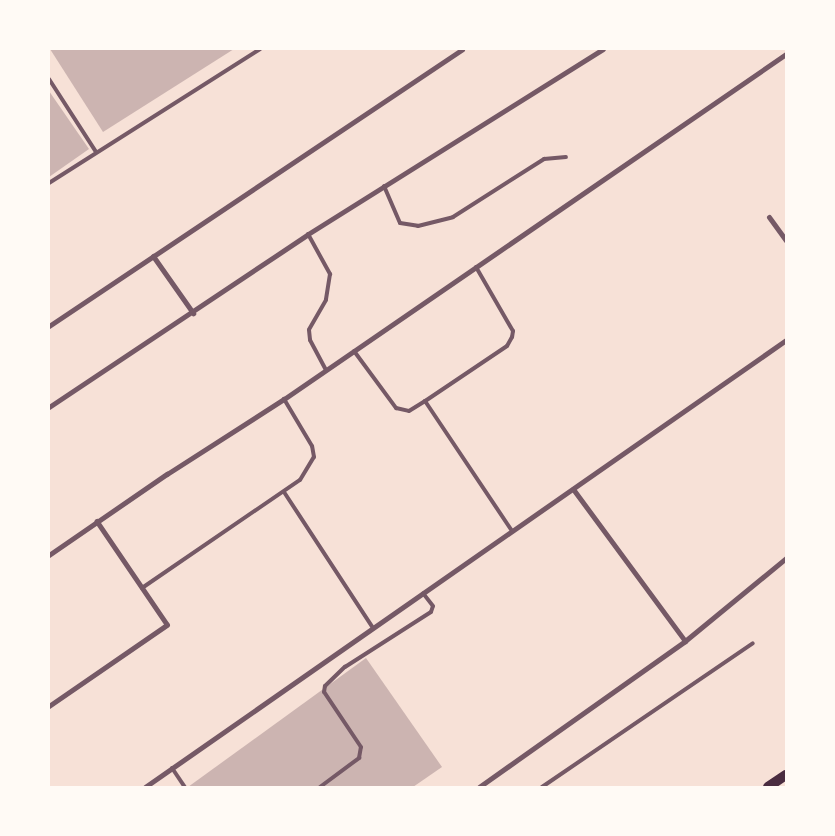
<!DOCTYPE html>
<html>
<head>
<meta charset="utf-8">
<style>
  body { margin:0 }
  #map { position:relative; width:835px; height:836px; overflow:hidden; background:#f7e1d7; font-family:Poppins,sans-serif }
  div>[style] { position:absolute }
  .building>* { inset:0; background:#ccb4b1 }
  .service>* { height:4px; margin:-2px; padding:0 2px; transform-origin:2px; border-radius:2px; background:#755966 }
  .pedestrian>* { height:4.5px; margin:-2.25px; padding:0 2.25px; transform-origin:2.25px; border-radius:2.25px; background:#755966 }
  .minor>* { height:5px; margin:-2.5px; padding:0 2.5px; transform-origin:2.5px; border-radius:2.5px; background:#755966 }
  .secondary>* { height:10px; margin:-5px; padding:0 5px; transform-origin:5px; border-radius:5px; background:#4a2c40 }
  span { translate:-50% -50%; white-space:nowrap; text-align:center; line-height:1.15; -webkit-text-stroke:5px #fffaf5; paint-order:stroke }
  .frame { position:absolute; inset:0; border:50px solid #fffaf5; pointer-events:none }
</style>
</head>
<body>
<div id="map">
  <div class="building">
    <i style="clip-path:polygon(50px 49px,234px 49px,103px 132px)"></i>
    <i style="clip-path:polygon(49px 91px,89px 149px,49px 177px)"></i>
    <i style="clip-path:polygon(366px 658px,442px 767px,413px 787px,188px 787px)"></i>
  </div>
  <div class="service">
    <i style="left:49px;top:79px;width:87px;rotate:57.2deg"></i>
    <i style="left:49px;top:183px;width:250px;rotate:-32.4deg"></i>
    <i style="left:384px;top:186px;width:40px;rotate:66.6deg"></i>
    <i style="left:400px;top:223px;width:18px;rotate:9deg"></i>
    <i style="left:418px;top:226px;width:36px;rotate:-14deg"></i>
    <i style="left:453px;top:217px;width:108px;rotate:-32.5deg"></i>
    <i style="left:544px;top:159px;width:22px;rotate:-5deg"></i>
    <i style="left:308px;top:234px;width:46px;rotate:61.2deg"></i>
    <i style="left:330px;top:274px;width:26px;rotate:99deg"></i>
    <i style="left:326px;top:300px;width:34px;rotate:120deg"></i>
    <i style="left:309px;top:330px;width:10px;rotate:84deg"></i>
    <i style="left:310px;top:340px;width:34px;rotate:62deg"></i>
    <i style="left:476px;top:267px;width:74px;rotate:60deg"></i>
    <i style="left:513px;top:331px;width:6px;rotate:99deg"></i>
    <i style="left:512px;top:337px;width:10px;rotate:119deg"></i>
    <i style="left:507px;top:346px;width:99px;rotate:146.1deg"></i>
    <i style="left:425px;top:401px;width:156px;rotate:56.2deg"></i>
    <i style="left:354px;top:351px;width:71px;rotate:53.6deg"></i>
    <i style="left:396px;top:408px;width:13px;rotate:13deg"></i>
    <i style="left:409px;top:411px;width:19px;rotate:-32deg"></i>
    <i style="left:284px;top:492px;width:163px;rotate:56.8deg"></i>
    <i style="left:142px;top:588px;width:191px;rotate:-34.4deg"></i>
    <i style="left:300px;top:480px;width:27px;rotate:-59deg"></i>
    <i style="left:314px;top:457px;width:11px;rotate:-100deg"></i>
    <i style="left:312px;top:446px;width:55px;rotate:-120.8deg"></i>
    <i style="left:172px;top:768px;width:23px;rotate:56deg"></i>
    <i style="left:320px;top:787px;width:49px;rotate:-36.6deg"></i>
    <i style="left:359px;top:758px;width:11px;rotate:-80deg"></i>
    <i style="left:361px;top:747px;width:66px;rotate:-123.9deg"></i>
    <i style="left:324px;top:692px;width:6px;rotate:-81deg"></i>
    <i style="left:325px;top:686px;width:28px;rotate:-44deg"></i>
    <i style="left:345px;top:667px;width:102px;rotate:-32.6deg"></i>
    <i style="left:431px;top:612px;width:6px;rotate:-72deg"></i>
    <i style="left:433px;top:606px;width:16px;rotate:-128deg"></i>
    <i style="left:542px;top:787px;width:255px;rotate:-34.3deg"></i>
  </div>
  <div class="pedestrian">
    <i style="left:49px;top:555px;width:143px;rotate:-34.5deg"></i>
    <i style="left:49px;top:706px;width:143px;rotate:-34.5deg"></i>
    <i style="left:167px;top:625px;width:125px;rotate:-124.2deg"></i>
  </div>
  <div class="minor">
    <i style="left:769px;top:217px;width:29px;rotate:54deg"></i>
    <i style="left:153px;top:256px;width:70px;rotate:54.9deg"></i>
    <i style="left:49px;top:326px;width:497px;rotate:-33.8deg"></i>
    <i style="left:49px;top:407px;width:311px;rotate:-33.7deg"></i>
    <i style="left:308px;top:234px;width:348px;rotate:-32.1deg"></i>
    <i style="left:167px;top:474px;width:139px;rotate:-32.7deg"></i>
    <i style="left:284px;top:399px;width:609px;rotate:-34.5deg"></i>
    <i style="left:573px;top:489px;width:189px;rotate:53.6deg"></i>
    <i style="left:145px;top:787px;width:781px;rotate:-34.89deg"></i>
    <i style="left:479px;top:787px;width:252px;rotate:-35.3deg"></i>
    <i style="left:685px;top:641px;width:131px;rotate:-39.4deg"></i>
  </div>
  <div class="secondary">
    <i style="left:768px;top:787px;width:22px;rotate:-34deg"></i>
  </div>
  <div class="frame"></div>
</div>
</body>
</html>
